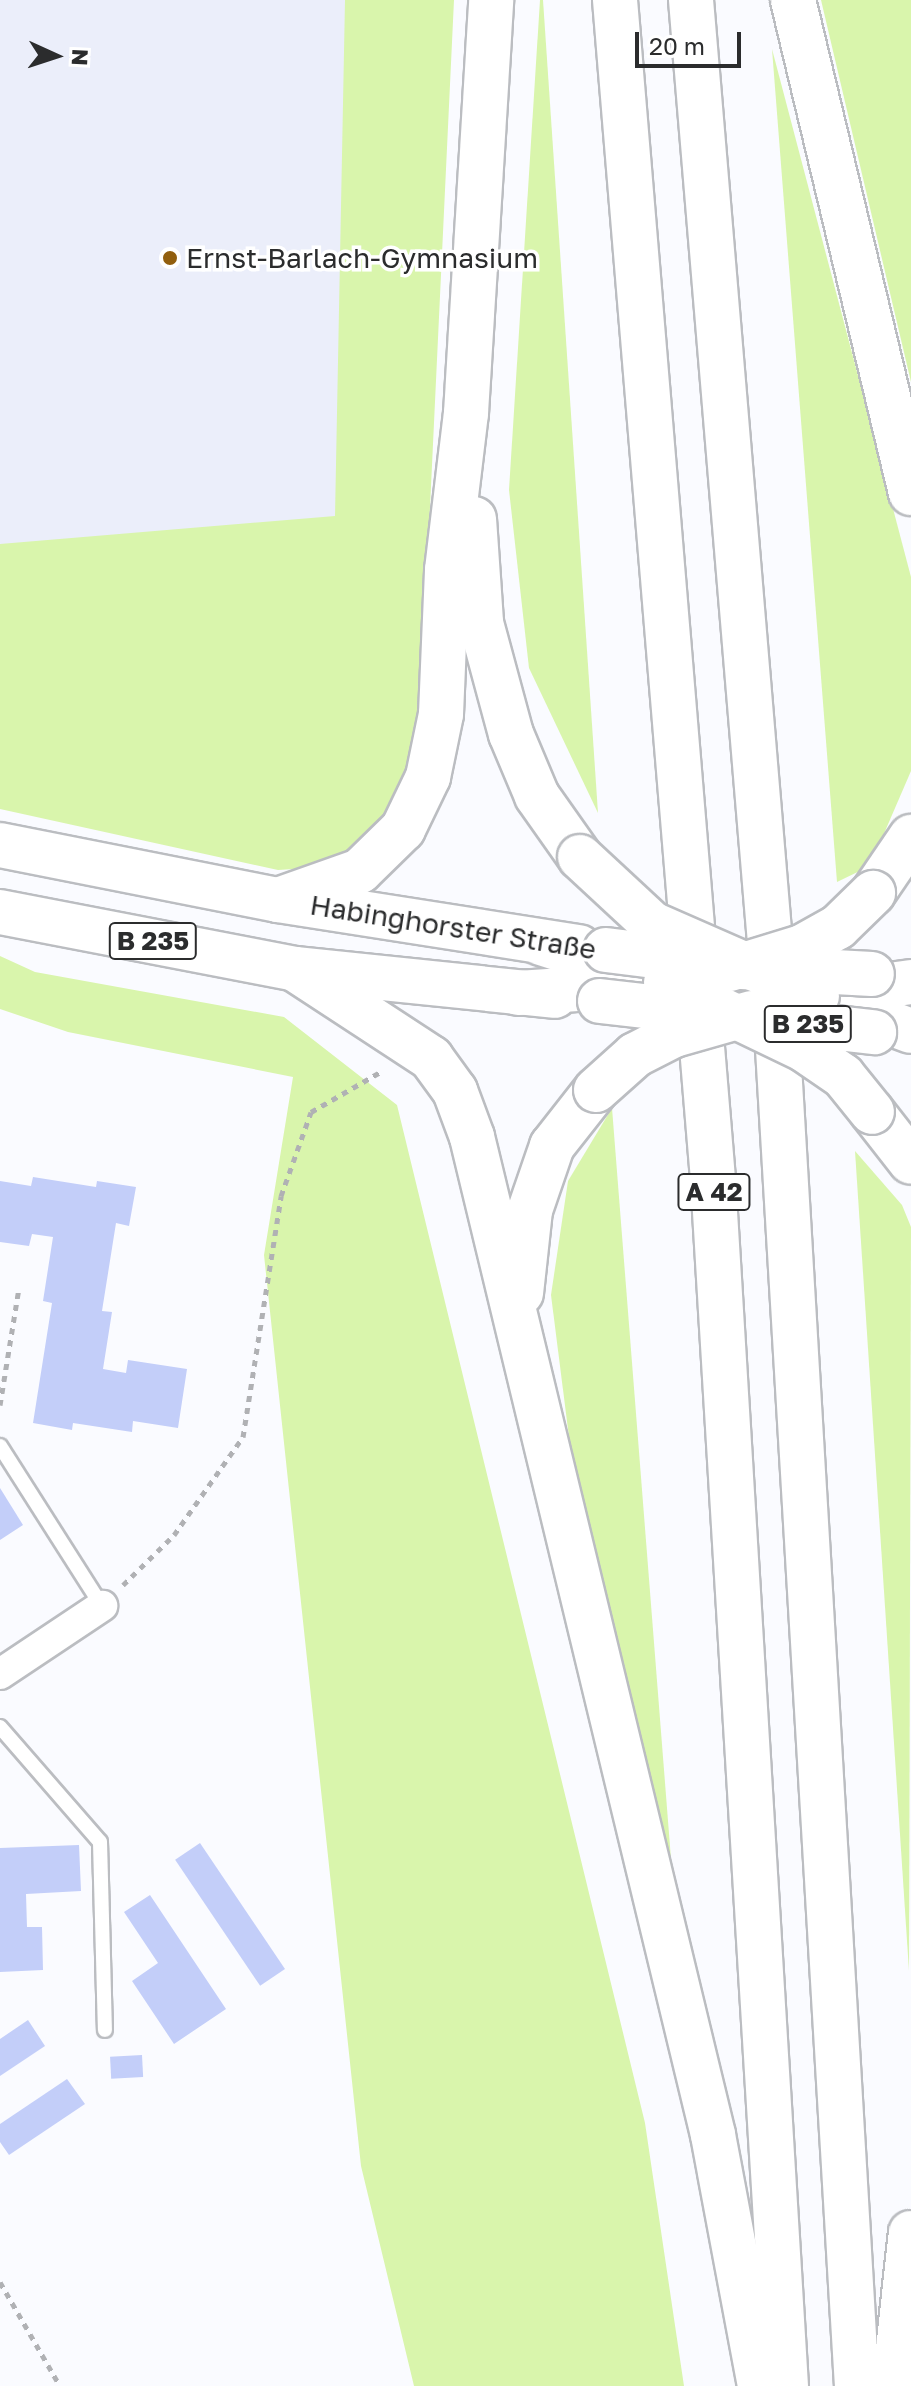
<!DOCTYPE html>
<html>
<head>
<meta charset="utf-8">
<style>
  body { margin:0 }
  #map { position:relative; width:911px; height:2386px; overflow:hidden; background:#fafbff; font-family:"Golos Text",sans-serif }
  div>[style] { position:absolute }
  .built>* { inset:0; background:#ebeefa; transform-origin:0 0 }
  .green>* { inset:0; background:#d9f5ac }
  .building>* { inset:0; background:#c3cef9; transform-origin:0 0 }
  .path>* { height:5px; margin-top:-2.5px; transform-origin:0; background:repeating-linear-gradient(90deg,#b0b1b4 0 6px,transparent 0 12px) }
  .roads { filter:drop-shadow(2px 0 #bbbdc1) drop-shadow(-2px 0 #bbbdc1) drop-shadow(0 2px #bbbdc1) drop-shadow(0 -2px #bbbdc1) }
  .service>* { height:14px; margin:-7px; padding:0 7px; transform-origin:7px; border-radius:7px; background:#fff }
  .minor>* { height:30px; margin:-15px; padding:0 15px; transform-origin:15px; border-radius:15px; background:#fff }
  .primary>* { height:44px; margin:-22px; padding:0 22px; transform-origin:22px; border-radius:22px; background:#fff }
  .motorway>* { height:44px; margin:-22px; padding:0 22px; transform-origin:22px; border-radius:22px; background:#fff }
  .bridges { filter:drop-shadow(2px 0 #bbbdc1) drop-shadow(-2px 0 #bbbdc1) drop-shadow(0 2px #bbbdc1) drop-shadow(0 -2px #bbbdc1) }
  .primary-bridge>* { height:44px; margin:-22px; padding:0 22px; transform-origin:22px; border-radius:22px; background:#fff }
  .motorway-bridge>* { height:44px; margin:-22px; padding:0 22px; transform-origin:22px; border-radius:22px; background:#fff }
  .dots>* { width:22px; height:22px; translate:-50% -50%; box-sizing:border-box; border:4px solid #fff; border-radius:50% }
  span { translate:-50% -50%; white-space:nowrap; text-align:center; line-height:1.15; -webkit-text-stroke:7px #fff; paint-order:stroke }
  .shield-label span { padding:2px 6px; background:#fff; border:2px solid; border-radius:6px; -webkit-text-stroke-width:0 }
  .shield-label { font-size:26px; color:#2b2c2d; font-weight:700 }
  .poi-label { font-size:28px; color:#2b2c2d }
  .left { translate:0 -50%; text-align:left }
  .street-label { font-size:28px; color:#2b2c2d }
  .north { position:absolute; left:16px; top:16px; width:80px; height:80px; -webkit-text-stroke:6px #fff; paint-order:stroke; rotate:93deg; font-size:22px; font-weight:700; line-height:32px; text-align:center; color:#2b2c2d }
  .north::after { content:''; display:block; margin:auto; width:28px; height:36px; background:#2b2c2d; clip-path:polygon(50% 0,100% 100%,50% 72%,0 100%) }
  .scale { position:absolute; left:635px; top:32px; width:106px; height:36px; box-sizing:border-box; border:4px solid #2b2c2d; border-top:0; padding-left:10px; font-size:24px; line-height:28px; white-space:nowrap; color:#2b2c2d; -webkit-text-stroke:6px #fff; paint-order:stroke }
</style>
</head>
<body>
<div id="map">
  <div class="built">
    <i style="left:0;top:0;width:345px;height:544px"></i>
  </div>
  <div class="green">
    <i style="clip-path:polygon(345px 0,454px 0,420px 719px,403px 793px,380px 830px,357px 850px,309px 868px,278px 870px,0 809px,0 544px,335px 516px)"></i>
    <i style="clip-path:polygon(540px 0,543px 0,598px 813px,529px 668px,509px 490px)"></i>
    <i style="clip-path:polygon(821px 0,911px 0,911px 382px)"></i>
    <i style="clip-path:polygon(772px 49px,911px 577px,911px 771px,870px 866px,837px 882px)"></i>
    <i style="clip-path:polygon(0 956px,35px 972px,284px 1017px,397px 1105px,645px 2123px,684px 2386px,414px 2386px,361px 2166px,264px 1255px,293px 1077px,68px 1032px,0 1009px)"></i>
    <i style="clip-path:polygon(612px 1108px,671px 1859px,570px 1445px,551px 1295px,568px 1181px)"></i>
    <i style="clip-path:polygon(855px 1151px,902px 1205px,911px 1227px,909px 1971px)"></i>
  </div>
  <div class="building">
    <i style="clip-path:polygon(33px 1177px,96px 1187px,97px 1181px,136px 1187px,129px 1226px,116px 1223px,102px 1311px,112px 1312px,103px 1369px,126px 1373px,128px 1360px,187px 1369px,178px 1428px,133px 1421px,132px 1432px,73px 1423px,72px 1430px,33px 1423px,52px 1303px,43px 1301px,53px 1237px,32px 1234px,29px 1246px,0 1242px,0 1181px,31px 1186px)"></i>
    <i style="clip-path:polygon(0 1488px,23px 1525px,0 1540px)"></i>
    <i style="left:200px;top:1843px;width:152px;height:30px;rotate:56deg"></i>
    <i style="clip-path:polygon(79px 1845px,81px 1891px,26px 1894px,27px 1927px,42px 1927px,43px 1970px,0 1972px,0 1848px)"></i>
    <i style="clip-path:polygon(150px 1895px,226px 2009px,174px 2044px,132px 1981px,158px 1963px,124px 1912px)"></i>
    <i style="clip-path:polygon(28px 2020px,45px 2046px,0 2076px,0 2039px)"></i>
    <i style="left:142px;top:2055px;width:22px;height:32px;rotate:87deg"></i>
    <i style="clip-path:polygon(67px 2079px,85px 2104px,9px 2155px,0 2142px,0 2124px)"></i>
  </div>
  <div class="path">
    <i style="left:0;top:1405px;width:119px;rotate:-80.8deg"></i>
    <i style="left:123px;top:1585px;width:71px;rotate:-44.4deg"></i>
    <i style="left:174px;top:1535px;width:120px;rotate:-54.9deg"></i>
    <i style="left:243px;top:1437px;width:244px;rotate:-81deg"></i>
    <i style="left:281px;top:1196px;width:89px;rotate:-70.3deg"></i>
    <i style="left:311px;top:1112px;width:82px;rotate:-30deg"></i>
    <i style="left:0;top:2282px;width:120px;rotate:60deg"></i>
  </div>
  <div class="roads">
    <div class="service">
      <i style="left:0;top:1446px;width:190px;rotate:57.5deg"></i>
      <i style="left:0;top:1727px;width:152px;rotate:49deg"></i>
      <i style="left:100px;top:1842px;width:188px;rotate:88.5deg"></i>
    </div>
    <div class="minor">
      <i style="left:0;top:1674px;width:123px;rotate:-33.7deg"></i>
    </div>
    <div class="primary">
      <i style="left:0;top:845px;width:283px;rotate:11.2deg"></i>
      <i style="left:278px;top:900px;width:305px;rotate:8.9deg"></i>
      <i style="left:0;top:912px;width:300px;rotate:10.9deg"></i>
      <i style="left:295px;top:969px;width:261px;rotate:5.9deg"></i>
    </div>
    <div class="motorway">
      <i style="left:615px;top:0;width:1183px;rotate:85.25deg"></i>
      <i style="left:713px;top:1179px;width:1209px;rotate:86.54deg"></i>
      <i style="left:691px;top:0;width:1019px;rotate:85.21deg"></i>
      <i style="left:776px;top:1015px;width:1373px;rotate:86.62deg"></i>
      <i style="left:793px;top:0;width:507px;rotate:76.54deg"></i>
      <i style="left:474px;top:519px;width:104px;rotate:86.1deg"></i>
      <i style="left:481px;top:623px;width:115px;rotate:74.9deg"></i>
      <i style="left:511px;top:734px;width:67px;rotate:67.2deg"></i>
      <i style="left:537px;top:796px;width:75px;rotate:54.8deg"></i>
      <i style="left:873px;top:893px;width:68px;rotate:-55.8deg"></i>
      <i style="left:278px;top:900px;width:87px;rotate:-19.5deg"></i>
      <i style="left:360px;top:871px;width:60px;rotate:-44.3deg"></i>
      <i style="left:403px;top:829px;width:58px;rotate:-64.3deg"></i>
      <i style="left:428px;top:777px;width:64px;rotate:-78.3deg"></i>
      <i style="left:441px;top:714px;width:144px;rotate:-87.6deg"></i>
      <i style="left:447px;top:570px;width:158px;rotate:-83.1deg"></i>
      <i style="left:466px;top:413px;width:414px;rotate:-86.5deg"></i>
      <i style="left:541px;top:943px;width:105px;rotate:17.7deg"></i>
      <i style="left:295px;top:969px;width:163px;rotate:33.2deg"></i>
      <i style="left:431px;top:1058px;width:41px;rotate:54deg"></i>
      <i style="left:455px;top:1091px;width:49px;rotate:69.7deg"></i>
      <i style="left:472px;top:1137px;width:1027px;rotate:76.42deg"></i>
      <i style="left:713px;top:2135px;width:255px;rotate:79.4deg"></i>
      <i style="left:518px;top:993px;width:122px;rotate:-3.8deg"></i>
      <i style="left:831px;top:993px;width:81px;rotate:-7.8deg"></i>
      <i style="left:817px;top:996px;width:100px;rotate:20.4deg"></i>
      <i style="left:872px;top:1112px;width:63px;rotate:52deg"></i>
      <i style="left:521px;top:1293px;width:83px;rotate:-83.8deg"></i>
      <i style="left:530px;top:1210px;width:68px;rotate:-71deg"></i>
      <i style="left:552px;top:1146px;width:71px;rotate:-51.8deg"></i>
      <i style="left:894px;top:2386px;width:154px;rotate:-83.7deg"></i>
    </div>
  </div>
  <div class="bridges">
    <div class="primary-bridge">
      <i style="left:606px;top:950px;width:137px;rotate:7.1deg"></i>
      <i style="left:742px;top:967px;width:130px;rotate:3.1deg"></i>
      <i style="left:600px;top:1001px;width:276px;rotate:6.5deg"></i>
    </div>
    <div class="motorway-bridge">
      <i style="left:580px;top:857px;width:98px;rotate:42.9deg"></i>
      <i style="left:652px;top:924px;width:180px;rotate:23.6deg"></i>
      <i style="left:730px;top:969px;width:75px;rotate:-17deg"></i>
      <i style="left:802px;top:947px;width:41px;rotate:-29.1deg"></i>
      <i style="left:838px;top:927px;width:49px;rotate:-44.2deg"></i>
      <i style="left:666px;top:983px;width:154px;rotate:25.7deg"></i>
      <i style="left:805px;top:1050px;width:46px;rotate:34.4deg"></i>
      <i style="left:843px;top:1076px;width:46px;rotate:51.1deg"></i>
      <i style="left:596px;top:1090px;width:52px;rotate:-41.9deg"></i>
      <i style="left:635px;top:1055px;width:44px;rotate:-27.1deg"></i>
      <i style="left:674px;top:1035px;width:81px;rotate:-15.8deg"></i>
    </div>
  </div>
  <div class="dots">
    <i style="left:170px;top:258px;background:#915e0e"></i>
  </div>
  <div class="shield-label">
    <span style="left:153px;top:941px">B 235</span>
    <span style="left:808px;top:1024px">B 235</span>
    <span style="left:714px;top:1192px">A 42</span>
  </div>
  <div class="poi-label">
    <span class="left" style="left:186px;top:258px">Ernst-Barlach-Gymnasium</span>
  </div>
  <div class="street-label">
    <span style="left:453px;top:927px;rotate:9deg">Habinghorster Straße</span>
  </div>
  <div class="north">N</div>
  <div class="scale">20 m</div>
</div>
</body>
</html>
